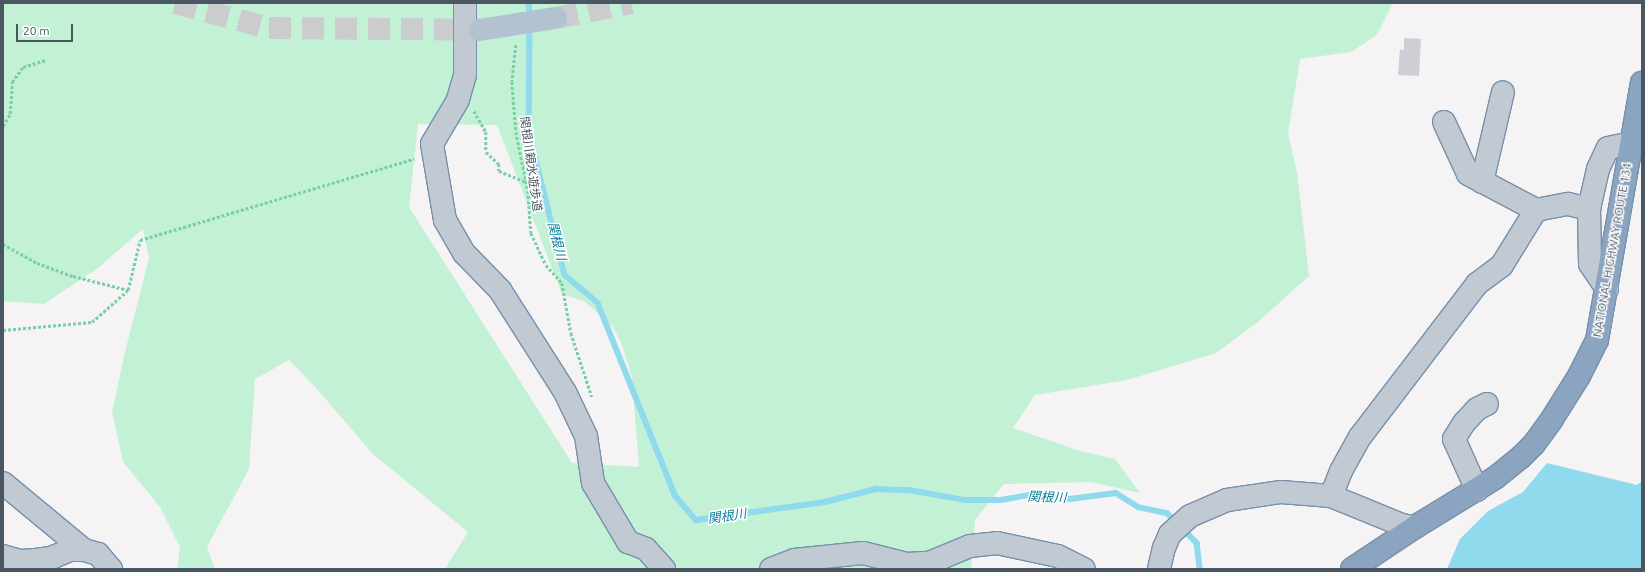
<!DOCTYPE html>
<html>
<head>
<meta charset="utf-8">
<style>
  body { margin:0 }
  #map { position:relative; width:1645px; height:572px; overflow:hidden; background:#f5f3f3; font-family:Ubuntu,"Noto Sans JP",sans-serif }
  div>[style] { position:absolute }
  .green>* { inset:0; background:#c3f1d5 }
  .water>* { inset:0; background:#90daee }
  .stream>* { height:5.5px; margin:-2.75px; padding:0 2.75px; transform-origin:2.75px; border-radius:2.75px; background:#90daee }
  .building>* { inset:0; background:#cdcfd5 }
  .major-tunnel>* { height:22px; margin-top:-11px; transform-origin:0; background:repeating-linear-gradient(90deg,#caccce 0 22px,transparent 0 33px) }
  .path>* { height:2.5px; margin-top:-1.25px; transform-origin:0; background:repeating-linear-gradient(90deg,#7ad0a6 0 3px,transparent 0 5px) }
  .roads { filter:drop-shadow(1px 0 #7690ad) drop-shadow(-1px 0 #7690ad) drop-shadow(0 1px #7690ad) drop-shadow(0 -1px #7690ad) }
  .minor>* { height:22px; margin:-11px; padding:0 11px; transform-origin:11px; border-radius:11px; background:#c1cad2 }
  .highway>* { height:22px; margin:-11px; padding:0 11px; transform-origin:11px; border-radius:11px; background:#8ba5c1 }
  .major-bridge>* { height:22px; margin:-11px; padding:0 11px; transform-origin:11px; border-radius:11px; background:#b3c2d1 }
  span { translate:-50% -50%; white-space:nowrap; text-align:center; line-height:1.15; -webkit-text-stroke:3px #fff; paint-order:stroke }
  .street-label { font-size:12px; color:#4a5661 }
  .water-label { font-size:13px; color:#0c7c9b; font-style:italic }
  .frame { position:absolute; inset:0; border:4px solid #4a5661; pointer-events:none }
  .scale { position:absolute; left:16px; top:24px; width:57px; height:18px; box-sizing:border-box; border:2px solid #4a5661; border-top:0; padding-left:5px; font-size:12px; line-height:14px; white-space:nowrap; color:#4a5661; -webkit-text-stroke:3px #fff; paint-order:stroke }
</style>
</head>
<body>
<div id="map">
  <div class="green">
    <i style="clip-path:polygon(evenodd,3px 3px,1393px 3px,1377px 35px,1351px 52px,1300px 59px,1288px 134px,1297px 172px,1309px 276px,1258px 322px,1216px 353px,1127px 380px,1035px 395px,1013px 428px,1080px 451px,1115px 459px,1140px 493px,1091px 482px,1004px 484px,975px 520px,971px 569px,445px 569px,468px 532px,373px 454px,317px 389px,289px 360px,255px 379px,249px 469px,207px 547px,215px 569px,177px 569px,180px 547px,160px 507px,123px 462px,112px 412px,125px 352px,149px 258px,143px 229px,98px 268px,44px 304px,3px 301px,3px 3px,418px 124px,497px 125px,562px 294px,584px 301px,613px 327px,622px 345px,632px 377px,639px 467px,572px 463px,409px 207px,418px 124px)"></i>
  </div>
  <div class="water">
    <i style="clip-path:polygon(1547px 463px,1637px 485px,1642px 481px,1642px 569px,1447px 569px,1460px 539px,1488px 511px,1523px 492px)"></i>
  </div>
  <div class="stream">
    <i style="left:529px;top:3px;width:16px;rotate:86deg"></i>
    <i style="left:530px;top:27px;width:105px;rotate:90.5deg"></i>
    <i style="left:529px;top:132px;width:147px;rotate:75.9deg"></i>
    <i style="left:565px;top:275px;width:43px;rotate:40.3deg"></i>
    <i style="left:598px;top:303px;width:207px;rotate:68.1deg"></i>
    <i style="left:675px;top:495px;width:33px;rotate:50deg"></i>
    <i style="left:696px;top:520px;width:130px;rotate:-7.9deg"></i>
    <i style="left:825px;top:502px;width:53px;rotate:-14.3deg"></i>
    <i style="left:876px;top:489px;width:33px;rotate:2deg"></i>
    <i style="left:909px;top:490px;width:57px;rotate:10.1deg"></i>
    <i style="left:965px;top:500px;width:36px"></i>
    <i style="left:1001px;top:500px;width:29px;rotate:-10deg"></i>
    <i style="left:1030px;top:495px;width:40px;rotate:5.7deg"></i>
    <i style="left:1070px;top:499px;width:46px;rotate:-7.4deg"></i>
    <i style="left:1116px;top:493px;width:26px;rotate:32deg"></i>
    <i style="left:1138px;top:507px;width:30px;rotate:12deg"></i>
    <i style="left:1167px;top:513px;width:13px;rotate:45deg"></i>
    <i style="left:1183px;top:529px;width:20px;rotate:45deg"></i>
    <i style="left:1197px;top:543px;width:26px;rotate:83deg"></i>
  </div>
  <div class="building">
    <i style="clip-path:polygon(1404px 38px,1421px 39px,1419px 76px,1398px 75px,1400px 49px,1404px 50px)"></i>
  </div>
  <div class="major-tunnel">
    <i style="left:175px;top:3px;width:97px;rotate:14.9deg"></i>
    <i style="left:269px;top:28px;width:211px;rotate:0.5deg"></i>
    <i style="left:556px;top:18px;width:77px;rotate:-11.2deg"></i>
  </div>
  <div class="path">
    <i style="left:516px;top:45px;width:37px;rotate:96deg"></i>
    <i style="left:512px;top:82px;width:50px;rotate:85.4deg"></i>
    <i style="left:516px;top:132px;width:60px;rotate:78.5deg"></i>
    <i style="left:528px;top:191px;width:42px;rotate:85.9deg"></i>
    <i style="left:531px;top:233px;width:35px;rotate:65deg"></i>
    <i style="left:546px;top:265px;width:24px;rotate:48deg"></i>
    <i style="left:562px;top:283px;width:51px;rotate:79.8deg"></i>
    <i style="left:571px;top:333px;width:67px;rotate:71.8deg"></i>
    <i style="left:474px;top:111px;width:24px;rotate:60deg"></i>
    <i style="left:486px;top:132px;width:20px;rotate:90deg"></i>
    <i style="left:486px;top:152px;width:18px;rotate:43deg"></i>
    <i style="left:499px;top:164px;width:7px;rotate:90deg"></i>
    <i style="left:499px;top:171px;width:29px;rotate:22deg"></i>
    <i style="left:3px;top:126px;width:14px;rotate:-60deg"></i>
    <i style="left:10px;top:114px;width:32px;rotate:-86deg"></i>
    <i style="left:12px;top:82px;width:19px;rotate:-54deg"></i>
    <i style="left:23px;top:67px;width:24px;rotate:-17deg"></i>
    <i style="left:3px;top:244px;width:39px;rotate:29deg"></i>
    <i style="left:37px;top:263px;width:38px;rotate:20deg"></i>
    <i style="left:73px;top:276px;width:57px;rotate:14.3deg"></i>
    <i style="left:3px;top:330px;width:89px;rotate:-5.1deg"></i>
    <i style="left:92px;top:322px;width:48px;rotate:-41.6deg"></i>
    <i style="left:128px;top:290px;width:51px;rotate:-76.5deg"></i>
    <i style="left:140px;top:240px;width:286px;rotate:-16.5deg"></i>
  </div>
  <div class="roads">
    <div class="minor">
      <i style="left:465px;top:3px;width:72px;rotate:90deg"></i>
      <i style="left:465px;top:75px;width:26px;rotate:106deg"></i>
      <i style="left:458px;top:100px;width:51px;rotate:120.6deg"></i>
      <i style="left:432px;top:144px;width:77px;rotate:80.3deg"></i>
      <i style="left:445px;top:220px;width:38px;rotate:60deg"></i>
      <i style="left:464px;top:253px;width:52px;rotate:45.8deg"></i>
      <i style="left:500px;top:290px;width:121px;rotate:57.5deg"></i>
      <i style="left:565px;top:392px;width:49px;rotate:64.5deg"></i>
      <i style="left:586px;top:436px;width:48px;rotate:81.5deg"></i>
      <i style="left:593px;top:483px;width:69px;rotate:59.3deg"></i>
      <i style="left:628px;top:542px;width:19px;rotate:21deg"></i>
      <i style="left:646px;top:549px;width:27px;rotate:48deg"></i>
      <i style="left:1444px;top:122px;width:57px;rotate:65.2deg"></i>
      <i style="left:1468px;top:174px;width:77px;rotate:27.9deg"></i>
      <i style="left:1536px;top:210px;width:33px;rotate:-11deg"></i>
      <i style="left:1568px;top:204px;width:22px;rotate:13deg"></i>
      <i style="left:1482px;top:182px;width:92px;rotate:-76.9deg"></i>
      <i style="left:1607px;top:289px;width:30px;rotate:-124deg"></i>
      <i style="left:1590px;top:264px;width:55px;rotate:-91deg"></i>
      <i style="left:1589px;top:209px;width:41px;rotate:-77.3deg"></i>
      <i style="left:1598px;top:169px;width:23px;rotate:-65deg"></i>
      <i style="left:1608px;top:148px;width:24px;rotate:-12deg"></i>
      <i style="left:3px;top:483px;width:105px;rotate:39.6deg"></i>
      <i style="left:1477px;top:490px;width:56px;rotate:-114.3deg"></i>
      <i style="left:1454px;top:439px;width:19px;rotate:-58deg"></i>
      <i style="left:1464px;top:423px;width:19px;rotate:-47deg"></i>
      <i style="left:1477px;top:409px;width:11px;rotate:-27deg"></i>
      <i style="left:1331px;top:496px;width:27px;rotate:-68deg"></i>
      <i style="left:1341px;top:471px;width:39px;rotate:-61deg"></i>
      <i style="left:1360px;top:437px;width:193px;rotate:-52.6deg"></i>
      <i style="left:1477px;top:284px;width:31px;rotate:-37deg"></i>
      <i style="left:1502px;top:265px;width:65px;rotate:-58.3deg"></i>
      <i style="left:3px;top:556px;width:19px;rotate:16deg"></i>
      <i style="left:21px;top:561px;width:15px;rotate:-4deg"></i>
      <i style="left:36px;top:560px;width:15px;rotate:-8deg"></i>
      <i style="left:51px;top:558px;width:21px;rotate:-23deg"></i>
      <i style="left:70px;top:550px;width:14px"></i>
      <i style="left:84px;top:550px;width:15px;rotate:16deg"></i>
      <i style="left:98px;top:554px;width:20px;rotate:49deg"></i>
      <i style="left:771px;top:569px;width:25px;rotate:-21deg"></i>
      <i style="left:794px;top:560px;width:69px;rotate:-5.8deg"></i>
      <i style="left:863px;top:553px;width:45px;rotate:14deg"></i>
      <i style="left:907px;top:564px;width:22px;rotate:-3deg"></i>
      <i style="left:929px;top:563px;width:44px;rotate:-22.5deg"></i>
      <i style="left:970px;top:546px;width:27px;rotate:-6deg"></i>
      <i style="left:997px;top:543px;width:62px;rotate:12deg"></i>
      <i style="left:1058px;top:556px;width:29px;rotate:27deg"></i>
      <i style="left:1159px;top:569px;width:22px;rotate:-77deg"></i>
      <i style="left:1164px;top:548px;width:15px;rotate:-67deg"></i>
      <i style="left:1170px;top:534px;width:27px;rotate:-42deg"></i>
      <i style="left:1190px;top:516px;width:40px;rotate:-23.4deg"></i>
      <i style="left:1227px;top:500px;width:55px;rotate:-8.4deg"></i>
      <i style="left:1281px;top:492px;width:50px;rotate:4.6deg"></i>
      <i style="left:1331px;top:496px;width:77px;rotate:22.2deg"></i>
      <i style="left:1402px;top:525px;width:13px;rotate:9deg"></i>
    </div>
    <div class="highway">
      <i style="left:1352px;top:569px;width:76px;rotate:-33.7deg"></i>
      <i style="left:1415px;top:527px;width:94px;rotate:-31.5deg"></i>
      <i style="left:1495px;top:478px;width:33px;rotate:-39deg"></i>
      <i style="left:1521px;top:457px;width:18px;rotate:-45deg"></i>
      <i style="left:1534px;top:444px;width:31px;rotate:-54deg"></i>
      <i style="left:1552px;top:419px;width:51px;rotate:-57.9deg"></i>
      <i style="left:1579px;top:376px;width:40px;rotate:-63.4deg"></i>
      <i style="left:1597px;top:340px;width:261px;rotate:-80.1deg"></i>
    </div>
  </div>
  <div class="major-bridge">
    <i style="left:480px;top:30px;width:77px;rotate:-9deg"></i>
  </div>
  <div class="street-label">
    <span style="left:531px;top:164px;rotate:82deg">関根川親水遊歩道</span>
    <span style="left:1612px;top:250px;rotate:-80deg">NATIONAL HIGHWAY ROUTE 134</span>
  </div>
  <div class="water-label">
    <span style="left:557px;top:241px;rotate:76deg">関根川</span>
    <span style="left:1047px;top:497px;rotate:2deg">関根川</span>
    <span style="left:727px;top:516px;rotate:-8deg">関根川</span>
  </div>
  <div class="frame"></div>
  <div class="scale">20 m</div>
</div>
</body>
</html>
